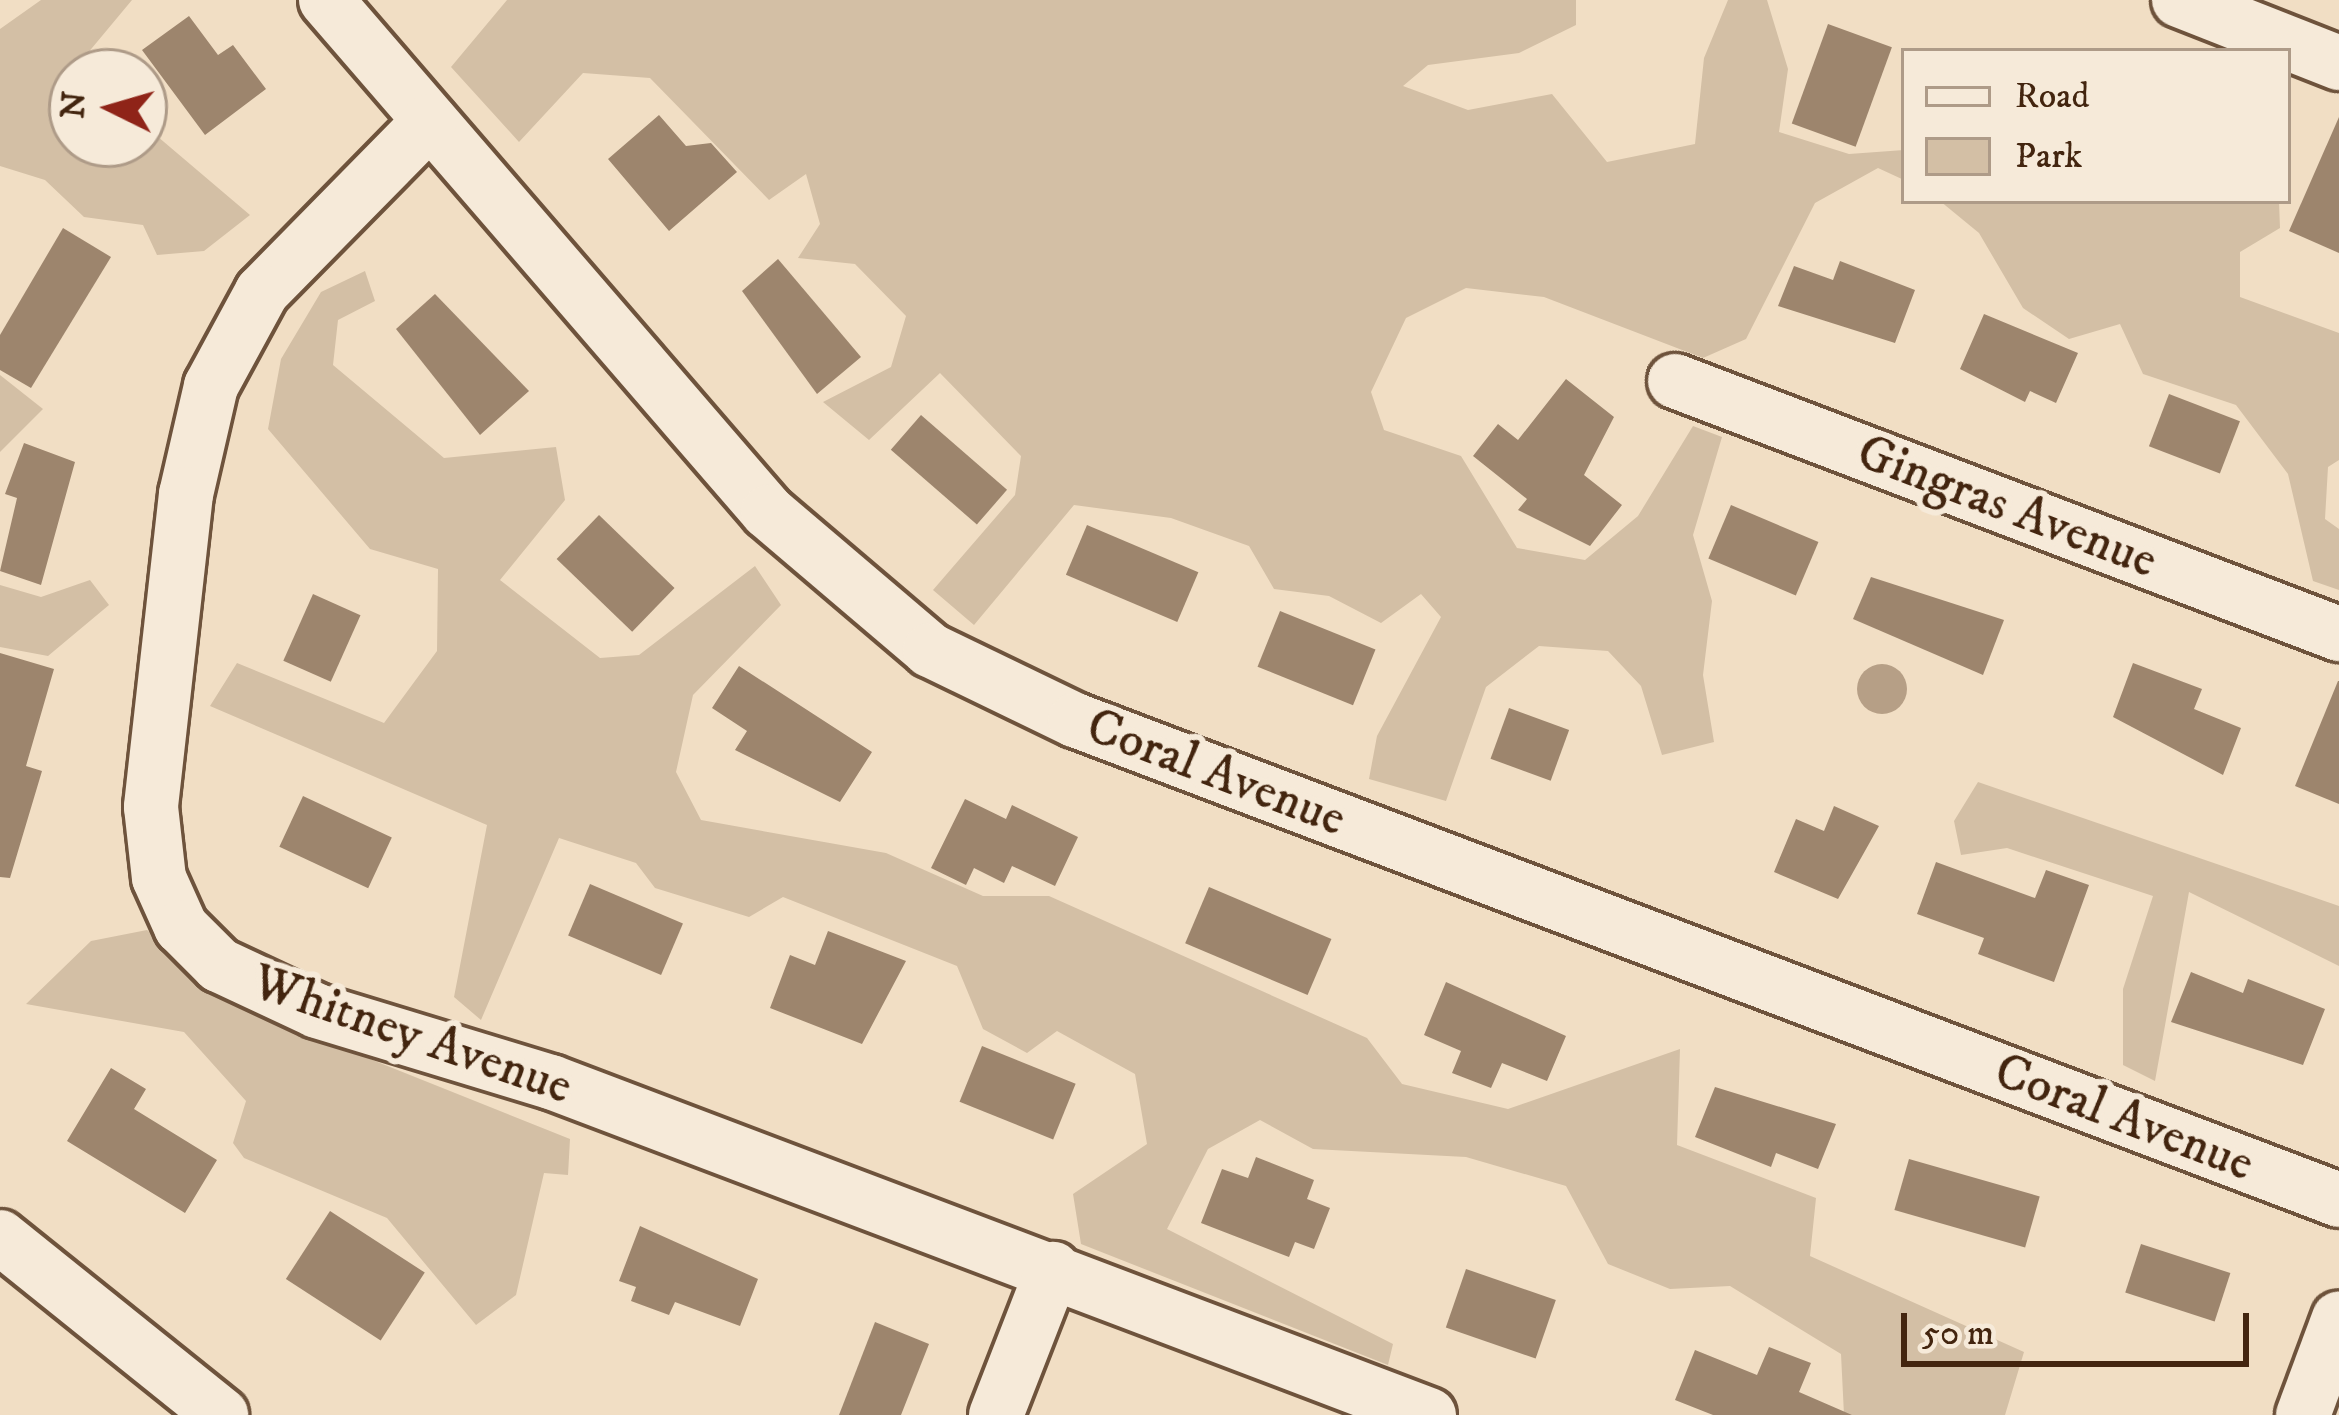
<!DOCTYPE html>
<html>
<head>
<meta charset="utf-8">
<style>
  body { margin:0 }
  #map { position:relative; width:2339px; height:1415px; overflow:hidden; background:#f1dec4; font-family:"IM FELL DW Pica",serif }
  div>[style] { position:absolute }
  .green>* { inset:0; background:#d3bfa5 }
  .water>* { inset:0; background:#b69f86 }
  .round { border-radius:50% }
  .building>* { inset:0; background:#9d856d; transform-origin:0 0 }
  .roads { filter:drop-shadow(3px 0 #6e533c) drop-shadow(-3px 0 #6e533c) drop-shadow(0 3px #6e533c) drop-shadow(0 -3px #6e533c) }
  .minor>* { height:54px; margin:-27px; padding:0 27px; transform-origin:27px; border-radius:27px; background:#f6ead9 }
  span { translate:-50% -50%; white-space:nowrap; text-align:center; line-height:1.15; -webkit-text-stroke:12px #f6ead9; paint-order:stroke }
  .street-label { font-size:51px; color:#43250f }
  .legend { position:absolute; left:1901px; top:48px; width:390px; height:156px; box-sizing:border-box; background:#f6ead9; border:3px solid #ae9b88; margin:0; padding:15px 21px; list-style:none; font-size:36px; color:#43250f }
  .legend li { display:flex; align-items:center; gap:24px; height:60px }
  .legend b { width:60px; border:3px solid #ae9b88 }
  .north { position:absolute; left:48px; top:48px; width:120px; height:120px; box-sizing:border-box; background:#f6ead9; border:3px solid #ae9b88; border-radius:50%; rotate:275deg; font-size:33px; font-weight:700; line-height:48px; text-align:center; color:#43250f }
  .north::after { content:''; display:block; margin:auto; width:42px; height:54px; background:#8f2418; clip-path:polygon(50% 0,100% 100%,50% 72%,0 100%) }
  .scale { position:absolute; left:1901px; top:1313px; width:348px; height:54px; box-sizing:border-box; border:6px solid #43250f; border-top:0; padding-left:15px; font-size:36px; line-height:42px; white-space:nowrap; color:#43250f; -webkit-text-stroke:9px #f6ead9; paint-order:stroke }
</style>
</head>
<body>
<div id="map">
  <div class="green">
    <i style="clip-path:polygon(41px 0,132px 0,72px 72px,72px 144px,144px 144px,144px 125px,250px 215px,204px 251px,157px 255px,143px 225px,84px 217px,45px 180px,0 166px,0 29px)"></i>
    <i style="clip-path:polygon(507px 0,1576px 0,1576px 25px,1519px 53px,1428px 65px,1403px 86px,1468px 110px,1552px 94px,1607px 162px,1695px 144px,1704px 58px,1728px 0,1767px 0,1788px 69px,1779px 132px,1849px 154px,1904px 150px,1904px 180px,1878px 168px,1815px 203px,1746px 339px,1703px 358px,1544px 297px,1466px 288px,1406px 318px,1371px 392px,1384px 430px,1461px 456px,1517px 548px,1585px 560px,1638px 516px,1693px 426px,1722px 437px,1693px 535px,1712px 601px,1703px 675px,1714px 742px,1662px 755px,1641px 686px,1608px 651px,1539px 646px,1486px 687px,1446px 801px,1369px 779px,1377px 736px,1441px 617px,1421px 594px,1381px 623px,1329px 596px,1274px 589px,1249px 546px,1171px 518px,1074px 505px,974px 625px,933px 590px,1015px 495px,1021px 456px,940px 373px,869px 440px,823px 402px,891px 367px,906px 316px,855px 264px,798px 258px,820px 224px,806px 174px,769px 200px,650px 78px,583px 73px,519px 142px,451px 67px)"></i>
    <i style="clip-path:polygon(1940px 201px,2279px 201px,2280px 228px,2240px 252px,2240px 297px,2339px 333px,2339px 460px,2328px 467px,2325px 519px,2339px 529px,2339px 590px,2313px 581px,2288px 474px,2236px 405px,2143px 374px,2120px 324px,2069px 339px,2023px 308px,1979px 233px)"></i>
    <i style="clip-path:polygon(365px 271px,375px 301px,338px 320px,333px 365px,444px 458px,556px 447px,565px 500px,500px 580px,600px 658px,639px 655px,755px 566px,781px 605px,693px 695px,676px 772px,701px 820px,886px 853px,983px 896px,1049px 896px,1367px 1038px,1402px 1084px,1508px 1109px,1680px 1049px,1677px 1145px,1816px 1198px,1810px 1256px,2024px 1352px,2005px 1415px,1844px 1415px,1841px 1354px,1730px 1286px,1670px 1289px,1608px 1264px,1566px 1186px,1466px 1157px,1313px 1149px,1260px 1120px,1208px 1149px,1167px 1229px,1393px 1344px,1388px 1365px,1081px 1244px,1073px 1194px,1147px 1144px,1135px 1074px,1057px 1031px,1027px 1053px,983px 1029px,957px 966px,783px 897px,749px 917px,655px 888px,636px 863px,559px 838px,481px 1020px,454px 997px,487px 825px,210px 706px,237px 663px,384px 723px,437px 651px,438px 569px,370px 549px,268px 429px,281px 359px,321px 292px)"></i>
    <i style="clip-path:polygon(0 375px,43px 409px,0 452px)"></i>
    <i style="clip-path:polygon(90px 580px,109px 605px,48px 656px,0 647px,0 585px,41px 597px)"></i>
    <i style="clip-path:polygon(1978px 782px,2339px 906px,2339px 966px,2189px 892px,2155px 1081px,2123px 1065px,2123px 989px,2153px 896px,2007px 848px,1961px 855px,1954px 821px)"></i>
    <i style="clip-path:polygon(147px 930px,235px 1005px,570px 1139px,568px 1175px,544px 1173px,516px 1295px,476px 1325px,387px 1218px,244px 1158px,233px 1143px,246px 1101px,184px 1032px,26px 1004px,91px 941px)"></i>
  </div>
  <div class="water">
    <i class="round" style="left:1857px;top:664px;width:50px;height:50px"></i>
  </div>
  <div class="building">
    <i style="clip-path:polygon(189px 16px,218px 55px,233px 45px,266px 89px,205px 135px,142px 50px)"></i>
    <i style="left:1828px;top:24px;width:68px;height:106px;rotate:20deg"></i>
    <i style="clip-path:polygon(659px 115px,686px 146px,711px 143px,737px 172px,669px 231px,608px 159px)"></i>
    <i style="clip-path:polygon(2339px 117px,2339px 253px,2289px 231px)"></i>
    <i style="clip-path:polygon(63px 228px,111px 257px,31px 388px,0 370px,0 335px)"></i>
    <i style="clip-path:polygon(778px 259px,861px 357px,817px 394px,742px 291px)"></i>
    <i style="clip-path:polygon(1840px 261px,1915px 290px,1895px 343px,1778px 306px,1794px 266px,1833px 280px)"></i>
    <i style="clip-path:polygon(435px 294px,529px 391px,480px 435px,396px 329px)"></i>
    <i style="clip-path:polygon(1984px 314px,2078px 353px,2056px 403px,2030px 391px,2025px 402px,1960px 369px)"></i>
    <i style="clip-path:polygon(1566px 379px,1614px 417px,1584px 475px,1622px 505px,1590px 546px,1518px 510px,1527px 499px,1473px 456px,1498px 424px,1518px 440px)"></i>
    <i style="left:2169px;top:394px;width:76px;height:56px;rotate:21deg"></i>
    <i style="left:921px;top:415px;width:114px;height:46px;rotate:41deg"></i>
    <i style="clip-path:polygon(24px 443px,75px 462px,41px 585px,0 571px,17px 498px,5px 494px)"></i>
    <i style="left:1731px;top:505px;width:95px;height:58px;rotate:23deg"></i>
    <i style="left:599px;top:515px;width:105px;height:61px;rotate:44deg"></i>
    <i style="left:1087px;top:525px;width:121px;height:54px;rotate:23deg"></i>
    <i style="clip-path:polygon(1871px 577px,2004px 620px,1983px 675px,1853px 619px)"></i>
    <i style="left:313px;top:594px;width:52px;height:73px;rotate:24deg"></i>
    <i style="left:1280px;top:611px;width:103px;height:60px;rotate:22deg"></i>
    <i style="clip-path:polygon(0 653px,54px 669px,26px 766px,42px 771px,10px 878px,0 877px)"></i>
    <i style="clip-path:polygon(2133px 663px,2202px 689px,2194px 709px,2241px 728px,2223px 775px,2113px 717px)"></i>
    <i style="clip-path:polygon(739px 666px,872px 752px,840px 802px,735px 750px,747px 731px,712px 708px)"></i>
    <i style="clip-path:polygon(2338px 681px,2339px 681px,2339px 804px,2295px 786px)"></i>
    <i style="left:1509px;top:708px;width:64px;height:54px;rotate:20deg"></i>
    <i style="left:303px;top:796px;width:98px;height:56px;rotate:25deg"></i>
    <i style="clip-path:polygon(965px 799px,1006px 819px,1012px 805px,1078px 837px,1055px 886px,1012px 866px,1004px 883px,974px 868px,966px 885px,931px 868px)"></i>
    <i style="clip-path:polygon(1834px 806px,1879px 826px,1838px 899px,1774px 872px,1796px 819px,1824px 831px)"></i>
    <i style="clip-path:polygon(1936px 862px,2035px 898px,2046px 870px,2089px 885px,2054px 982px,1978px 954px,1984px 938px,1917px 914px)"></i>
    <i style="left:590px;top:884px;width:101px;height:56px;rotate:23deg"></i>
    <i style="left:1209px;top:887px;width:133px;height:61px;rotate:23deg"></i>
    <i style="clip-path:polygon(828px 931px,906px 961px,862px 1044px,770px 1008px,790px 955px,815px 965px)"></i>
    <i style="clip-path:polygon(2191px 972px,2243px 993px,2248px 979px,2325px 1009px,2303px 1065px,2171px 1022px)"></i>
    <i style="clip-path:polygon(1446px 982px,1566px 1036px,1547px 1081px,1502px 1063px,1491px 1088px,1452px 1073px,1461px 1051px,1424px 1035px)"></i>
    <i style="left:982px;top:1046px;width:101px;height:60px;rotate:22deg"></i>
    <i style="clip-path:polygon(111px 1068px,146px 1089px,134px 1109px,217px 1160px,185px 1213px,67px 1141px)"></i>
    <i style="clip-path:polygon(1715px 1087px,1836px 1124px,1818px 1169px,1776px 1153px,1771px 1167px,1695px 1137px)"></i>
    <i style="clip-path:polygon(1256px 1157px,1314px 1180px,1307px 1199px,1330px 1208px,1314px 1249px,1295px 1242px,1289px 1257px,1201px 1223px,1222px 1169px,1248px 1178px)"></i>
    <i style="left:1909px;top:1159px;width:136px;height:53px;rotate:16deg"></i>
    <i style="left:330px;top:1211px;width:113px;height:81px;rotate:33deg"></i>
    <i style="clip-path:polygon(640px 1226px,758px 1279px,740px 1326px,675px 1302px,669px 1315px,631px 1301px,636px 1287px,619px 1281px)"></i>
    <i style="left:2141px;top:1244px;width:94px;height:51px;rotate:18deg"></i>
    <i style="left:1466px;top:1269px;width:95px;height:62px;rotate:19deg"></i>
    <i style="clip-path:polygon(875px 1322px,929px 1344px,901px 1415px,839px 1415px)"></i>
    <i style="clip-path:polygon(1769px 1347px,1811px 1363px,1799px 1392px,1852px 1415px,1713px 1415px,1675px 1400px,1695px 1350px,1757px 1375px)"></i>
  </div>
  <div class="roads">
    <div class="minor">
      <i style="left:326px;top:0;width:676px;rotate:49.2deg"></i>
      <i style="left:768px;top:512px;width:213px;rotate:40.4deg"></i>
      <i style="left:930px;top:650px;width:161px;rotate:25.8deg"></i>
      <i style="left:1075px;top:720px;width:1352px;rotate:20.79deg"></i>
      <i style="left:2179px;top:0;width:172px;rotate:21.5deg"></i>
      <i style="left:430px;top:121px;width:240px;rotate:134.5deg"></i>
      <i style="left:262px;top:292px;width:107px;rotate:118.5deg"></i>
      <i style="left:211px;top:386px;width:111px;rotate:103deg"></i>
      <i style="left:186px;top:494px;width:315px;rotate:96.4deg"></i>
      <i style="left:151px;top:807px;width:71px;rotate:83.6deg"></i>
      <i style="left:159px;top:878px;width:54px;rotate:65.8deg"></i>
      <i style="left:181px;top:927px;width:54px;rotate:45deg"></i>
      <i style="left:219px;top:965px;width:108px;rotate:25.1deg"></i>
      <i style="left:317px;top:1011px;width:245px;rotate:16.9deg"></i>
      <i style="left:551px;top:1082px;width:939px;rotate:20.77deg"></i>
      <i style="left:1675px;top:381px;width:711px;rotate:20.86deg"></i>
      <i style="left:0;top:1237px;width:284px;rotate:38.8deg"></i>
      <i style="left:996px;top:1415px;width:157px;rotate:-68.7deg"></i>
      <i style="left:2303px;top:1415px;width:103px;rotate:-69.6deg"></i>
    </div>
  </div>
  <div class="street-label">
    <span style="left:2007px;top:507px;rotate:21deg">Gingras Avenue</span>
    <span style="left:1216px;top:773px;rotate:21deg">Coral Avenue</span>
    <span style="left:412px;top:1035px;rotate:19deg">Whitney Avenue</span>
    <span style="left:2124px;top:1118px;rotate:21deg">Coral Avenue</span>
  </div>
  <ul class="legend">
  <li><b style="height:15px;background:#f6ead9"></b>Road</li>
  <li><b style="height:33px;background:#d3bfa5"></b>Park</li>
  </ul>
  <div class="north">N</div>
  <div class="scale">50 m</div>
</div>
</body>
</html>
